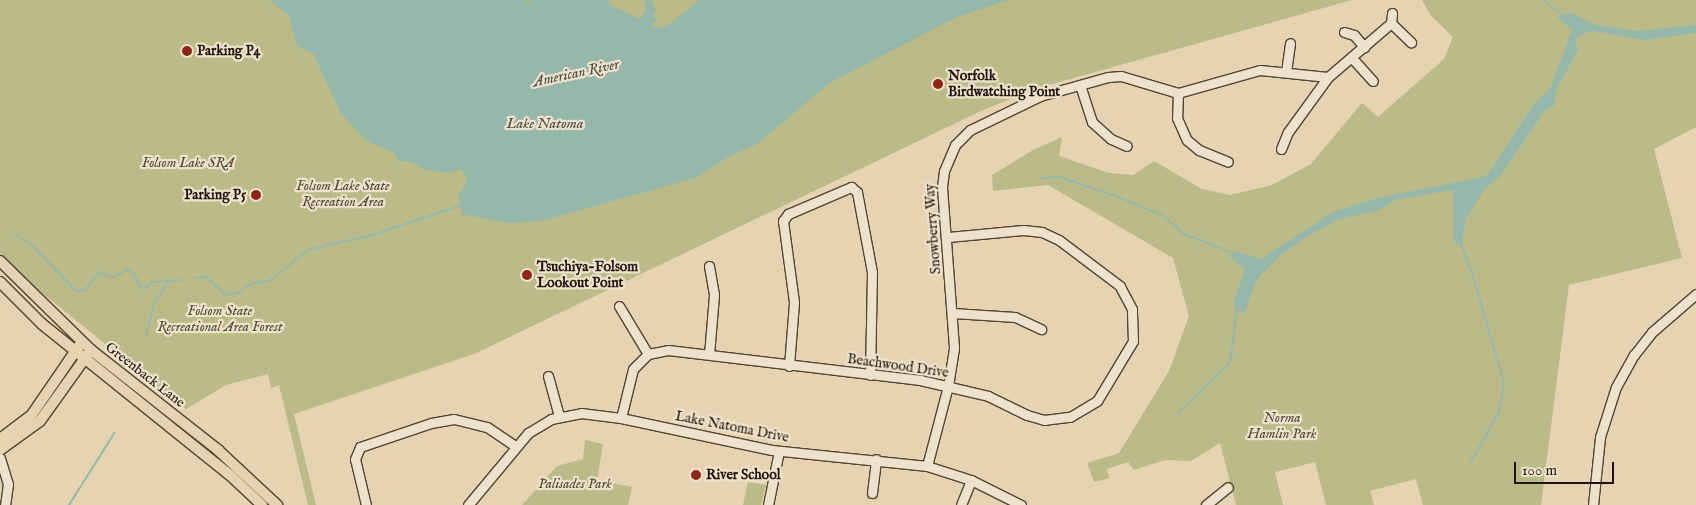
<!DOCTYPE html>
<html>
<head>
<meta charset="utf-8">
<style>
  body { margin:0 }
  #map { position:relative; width:1696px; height:505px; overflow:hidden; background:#e6d3b1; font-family:"IM FELL English",serif }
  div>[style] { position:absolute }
  .green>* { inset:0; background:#babb88 }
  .water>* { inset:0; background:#96b8ab }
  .stream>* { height:2px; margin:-1px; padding:0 1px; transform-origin:1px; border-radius:1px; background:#96b8ab }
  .roads { filter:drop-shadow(1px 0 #524433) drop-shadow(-1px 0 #524433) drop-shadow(0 1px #524433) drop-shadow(0 -1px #524433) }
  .minor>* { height:9px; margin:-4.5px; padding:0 4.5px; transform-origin:4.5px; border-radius:4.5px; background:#efe2cc }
  .major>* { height:10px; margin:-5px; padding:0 5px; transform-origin:5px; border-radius:5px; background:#e6d3b1 }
  .dots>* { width:14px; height:14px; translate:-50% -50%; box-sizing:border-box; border:2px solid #efe2cc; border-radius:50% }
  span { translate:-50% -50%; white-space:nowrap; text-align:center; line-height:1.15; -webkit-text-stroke:4.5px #efe2cc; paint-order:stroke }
  .poi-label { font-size:14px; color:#211509; font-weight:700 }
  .left { translate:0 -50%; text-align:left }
  .right { translate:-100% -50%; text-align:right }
  .park-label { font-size:14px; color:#4f472f; font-style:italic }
  .street-label { font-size:14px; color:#211509 }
  .water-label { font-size:15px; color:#4a4e42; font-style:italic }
  .scale { position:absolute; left:1514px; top:462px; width:100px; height:22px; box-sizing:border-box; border:2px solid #211509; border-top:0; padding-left:6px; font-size:15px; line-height:18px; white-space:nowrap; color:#211509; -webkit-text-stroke:4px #efe2cc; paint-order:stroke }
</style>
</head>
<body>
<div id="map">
  <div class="green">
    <i style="clip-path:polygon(0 0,1352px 0,1038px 88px,981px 111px,474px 354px,294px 414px,316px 505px,308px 505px,279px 385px,271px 388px,268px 374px,226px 385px,186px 409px,0 259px)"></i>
    <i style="clip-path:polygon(1422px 0,1696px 0,1696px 127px,1654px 149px,1682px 258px,1569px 285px,1541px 505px,1423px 505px,1416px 479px,1370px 491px,1374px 505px,1326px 505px,1315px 462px,1275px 472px,1283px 505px,1236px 505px,1220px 443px,1191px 461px,1165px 460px,1134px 470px,1128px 462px,1107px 469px,1109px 478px,1094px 482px,1087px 463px,1119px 453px,1169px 371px,1189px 316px,1173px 258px,1048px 185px,993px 191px,992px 175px,1033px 150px,1062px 137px,1059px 156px,1109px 173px,1133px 175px,1154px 161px,1202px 189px,1230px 195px,1272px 185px,1311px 164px,1362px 103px,1378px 117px,1444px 59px,1453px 37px,1431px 16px)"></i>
    <i style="clip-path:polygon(585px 440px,603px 444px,597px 480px,632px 487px,628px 505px,522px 505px,557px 466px,583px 459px)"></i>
    <i style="clip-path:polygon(748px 482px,766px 485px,761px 505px,743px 505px)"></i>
  </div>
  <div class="water">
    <i style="clip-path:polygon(270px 0,525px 0,529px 3px,530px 0,607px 0,612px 6px,640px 19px,646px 10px,644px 0,651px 0,656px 9px,652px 16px,658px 21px,651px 25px,660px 28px,671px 23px,699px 0,1009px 0,955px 18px,831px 82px,757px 144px,730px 156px,695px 178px,542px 221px,509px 223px,461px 214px,462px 207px,458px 195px,468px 181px,461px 169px,450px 173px,425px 170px,412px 162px,399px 161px,393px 152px,365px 140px,340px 112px,313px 53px,297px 46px,289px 16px)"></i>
    <i style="clip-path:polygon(1571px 13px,1596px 25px,1637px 31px,1696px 25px,1696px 33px,1645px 40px,1592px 31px,1580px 35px,1574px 43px,1579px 48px,1557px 88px,1554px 106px,1546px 109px,1500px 176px,1485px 189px,1466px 218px,1462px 244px,1457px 244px,1454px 241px,1453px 190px,1394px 200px,1380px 210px,1337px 220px,1308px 236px,1281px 255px,1257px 279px,1244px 314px,1236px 309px,1234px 300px,1245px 269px,1230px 257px,1234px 251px,1261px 259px,1333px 212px,1377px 198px,1487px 176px,1533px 105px,1550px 89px,1572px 30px,1557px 17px)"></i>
  </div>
  <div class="stream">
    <i style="left:1543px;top:0;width:25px;rotate:37deg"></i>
    <i style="left:1041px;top:178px;width:19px;rotate:-3deg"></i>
    <i style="left:1060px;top:177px;width:61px;rotate:19deg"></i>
    <i style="left:1118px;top:197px;width:50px;rotate:22.4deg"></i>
    <i style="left:1164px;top:216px;width:25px;rotate:43deg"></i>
    <i style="left:1182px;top:233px;width:55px;rotate:21.4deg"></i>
    <i style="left:16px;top:234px;width:21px;rotate:35deg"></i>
    <i style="left:33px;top:246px;width:62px;rotate:46.3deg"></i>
    <i style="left:76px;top:291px;width:9px;rotate:-6deg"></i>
    <i style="left:85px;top:290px;width:23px;rotate:-52deg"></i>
    <i style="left:99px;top:272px;width:15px;rotate:20deg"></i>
    <i style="left:113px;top:277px;width:16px;rotate:-27deg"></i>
    <i style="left:127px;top:270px;width:8px;rotate:23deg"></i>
    <i style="left:134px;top:273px;width:15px;rotate:67deg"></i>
    <i style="left:140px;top:287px;width:6px;rotate:9deg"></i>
    <i style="left:146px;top:288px;width:8px;rotate:-45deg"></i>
    <i style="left:152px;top:282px;width:29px;rotate:-4deg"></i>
    <i style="left:1460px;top:242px;width:29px;rotate:68deg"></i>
    <i style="left:1471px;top:269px;width:119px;rotate:73.9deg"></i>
    <i style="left:1504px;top:383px;width:29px;rotate:100deg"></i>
    <i style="left:1499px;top:412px;width:57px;rotate:119.2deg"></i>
    <i style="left:195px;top:278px;width:10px;rotate:-11deg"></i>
    <i style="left:205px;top:276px;width:28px;rotate:42deg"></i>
    <i style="left:226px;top:295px;width:12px;rotate:-9deg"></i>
    <i style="left:238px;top:293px;width:15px;rotate:-37deg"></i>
    <i style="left:250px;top:284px;width:19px;rotate:-9deg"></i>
    <i style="left:269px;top:281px;width:50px;rotate:-38.5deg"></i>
    <i style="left:308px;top:250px;width:66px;rotate:-13.2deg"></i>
    <i style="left:372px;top:235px;width:95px;rotate:-18.4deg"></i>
    <i style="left:146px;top:334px;width:31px;rotate:-75deg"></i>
    <i style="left:154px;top:304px;width:26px;rotate:-58deg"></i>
    <i style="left:1178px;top:413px;width:72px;rotate:-43.9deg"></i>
    <i style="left:1230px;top:363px;width:54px;rotate:-82.6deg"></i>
    <i style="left:69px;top:505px;width:86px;rotate:-57.8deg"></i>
  </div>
  <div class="roads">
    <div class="minor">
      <i style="left:1391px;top:23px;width:28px;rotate:44deg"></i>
      <i style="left:1344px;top:32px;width:10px;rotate:17deg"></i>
      <i style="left:1354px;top:35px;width:16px;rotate:50deg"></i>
      <i style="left:1352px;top:58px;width:31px;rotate:48deg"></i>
      <i style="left:1286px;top:72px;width:29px;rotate:-82deg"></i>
      <i style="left:1328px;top:77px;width:83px;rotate:-40.6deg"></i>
      <i style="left:1391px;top:23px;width:10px;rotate:-84deg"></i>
      <i style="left:1080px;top:85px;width:39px;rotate:72deg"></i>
      <i style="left:1092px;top:122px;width:25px;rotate:42deg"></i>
      <i style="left:1111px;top:139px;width:17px;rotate:24deg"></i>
      <i style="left:1178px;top:93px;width:25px;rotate:92deg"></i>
      <i style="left:1177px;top:118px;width:24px;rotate:66deg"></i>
      <i style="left:1187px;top:140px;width:16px;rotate:40deg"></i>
      <i style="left:1199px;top:150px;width:31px;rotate:22deg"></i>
      <i style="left:1281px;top:149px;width:18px;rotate:-68deg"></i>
      <i style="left:1288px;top:132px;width:68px;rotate:-54deg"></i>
      <i style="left:709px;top:266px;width:29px;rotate:80deg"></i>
      <i style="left:714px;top:295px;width:59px;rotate:94.8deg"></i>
      <i style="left:619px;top:306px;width:56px;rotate:58.9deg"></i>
      <i style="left:953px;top:313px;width:62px;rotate:3.7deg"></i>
      <i style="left:1015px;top:317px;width:29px;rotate:25deg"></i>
      <i style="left:789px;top:366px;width:64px;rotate:-85.5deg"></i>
      <i style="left:794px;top:302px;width:82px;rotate:-97.7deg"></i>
      <i style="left:783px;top:221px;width:9px;rotate:-54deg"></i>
      <i style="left:788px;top:214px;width:69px;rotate:-23.2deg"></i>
      <i style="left:851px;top:187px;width:8px;rotate:40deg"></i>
      <i style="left:857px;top:192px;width:81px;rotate:79.4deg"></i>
      <i style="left:872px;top:272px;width:103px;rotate:91.1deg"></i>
      <i style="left:548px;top:376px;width:41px;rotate:74.6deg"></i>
      <i style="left:621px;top:418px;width:50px;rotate:-76.2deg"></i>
      <i style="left:633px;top:369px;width:21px;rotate:-45deg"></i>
      <i style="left:648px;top:354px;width:20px;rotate:-11deg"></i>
      <i style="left:668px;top:350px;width:254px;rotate:6.8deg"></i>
      <i style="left:920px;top:380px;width:70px;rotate:13.2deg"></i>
      <i style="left:988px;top:396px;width:43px;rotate:26deg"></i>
      <i style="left:1027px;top:415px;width:18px;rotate:16deg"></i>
      <i style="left:1044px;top:420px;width:26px;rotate:-7deg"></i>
      <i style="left:1070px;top:417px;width:31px;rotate:-31deg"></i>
      <i style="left:1097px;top:401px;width:70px;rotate:-59deg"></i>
      <i style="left:1133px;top:341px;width:32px;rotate:-92deg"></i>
      <i style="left:1132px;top:309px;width:26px;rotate:-118deg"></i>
      <i style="left:1120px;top:286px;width:76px;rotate:-143deg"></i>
      <i style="left:1059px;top:240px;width:19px;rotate:-155deg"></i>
      <i style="left:1042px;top:232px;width:19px;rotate:-174deg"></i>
      <i style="left:1023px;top:230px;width:75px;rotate:174.7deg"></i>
      <i style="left:0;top:458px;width:27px;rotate:73deg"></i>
      <i style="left:8px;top:484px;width:21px;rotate:98deg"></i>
      <i style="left:927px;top:466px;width:83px;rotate:-75.3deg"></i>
      <i style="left:948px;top:386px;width:39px;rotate:-81deg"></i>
      <i style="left:954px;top:347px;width:160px;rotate:-94.3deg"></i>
      <i style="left:942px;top:187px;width:16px;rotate:-83deg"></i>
      <i style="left:944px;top:171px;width:28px;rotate:-67deg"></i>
      <i style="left:955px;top:145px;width:21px;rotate:-45deg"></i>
      <i style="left:970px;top:130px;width:78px;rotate:-25.9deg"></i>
      <i style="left:1040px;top:96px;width:71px;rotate:-15.6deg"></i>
      <i style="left:1108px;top:77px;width:13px;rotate:-4deg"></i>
      <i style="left:1121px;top:76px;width:59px;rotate:16.6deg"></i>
      <i style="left:1178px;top:93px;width:85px;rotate:-15.7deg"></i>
      <i style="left:1260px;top:70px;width:68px;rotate:5.9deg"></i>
      <i style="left:872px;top:493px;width:34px;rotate:-83deg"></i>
      <i style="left:366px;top:505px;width:47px;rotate:-103.4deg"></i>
      <i style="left:355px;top:459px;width:13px;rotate:-67deg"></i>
      <i style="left:360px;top:447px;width:75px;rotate:-18.7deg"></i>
      <i style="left:431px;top:423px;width:23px;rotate:-10deg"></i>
      <i style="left:454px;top:419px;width:34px;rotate:14deg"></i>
      <i style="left:487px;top:427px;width:34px;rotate:34deg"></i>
      <i style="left:468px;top:505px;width:94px;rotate:-50.2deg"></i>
      <i style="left:528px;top:433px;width:27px;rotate:-31deg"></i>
      <i style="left:551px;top:419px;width:31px;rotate:-11deg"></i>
      <i style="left:581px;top:413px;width:40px;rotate:7.1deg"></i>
      <i style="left:621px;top:418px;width:154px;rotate:12deg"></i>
      <i style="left:772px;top:450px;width:156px;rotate:5.9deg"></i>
      <i style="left:927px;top:466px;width:46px;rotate:17.7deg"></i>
      <i style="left:971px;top:480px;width:56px;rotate:26.6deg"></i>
      <i style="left:768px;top:505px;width:55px;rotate:-78.5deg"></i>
      <i style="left:961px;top:505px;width:27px;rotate:-68deg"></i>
      <i style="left:1206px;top:505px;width:28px;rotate:-39deg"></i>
      <i style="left:1593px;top:505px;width:68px;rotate:-84.1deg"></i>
      <i style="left:1600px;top:437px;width:52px;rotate:-72.3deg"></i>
      <i style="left:1616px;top:387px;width:37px;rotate:-61deg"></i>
      <i style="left:1634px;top:355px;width:29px;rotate:-52deg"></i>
      <i style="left:1652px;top:332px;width:58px;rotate:-40.8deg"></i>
    </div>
    <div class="major">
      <i style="left:0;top:261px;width:127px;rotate:44.4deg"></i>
      <i style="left:91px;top:350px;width:162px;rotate:38.2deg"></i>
      <i style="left:218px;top:450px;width:81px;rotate:43deg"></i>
      <i style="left:0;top:282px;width:59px;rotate:45deg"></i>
      <i style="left:42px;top:324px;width:241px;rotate:38.8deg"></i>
      <i style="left:230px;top:475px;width:44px;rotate:43.2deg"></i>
      <i style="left:0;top:439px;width:39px;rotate:-37deg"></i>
      <i style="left:31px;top:416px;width:85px;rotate:-55.6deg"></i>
      <i style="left:0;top:450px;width:49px;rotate:-35.9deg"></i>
      <i style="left:40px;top:421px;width:82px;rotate:-54.4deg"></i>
    </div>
  </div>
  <div class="dots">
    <i style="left:187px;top:51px;background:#8f2418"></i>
    <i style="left:938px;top:84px;background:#8f2418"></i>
    <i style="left:256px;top:195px;background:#8f2418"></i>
    <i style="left:527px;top:275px;background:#8f2418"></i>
    <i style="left:696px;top:475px;background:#8f2418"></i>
  </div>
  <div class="poi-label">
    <span class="left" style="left:197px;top:51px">Parking P4</span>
    <span class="left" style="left:948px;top:84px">Norfolk<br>Birdwatching Point</span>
    <span class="right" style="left:246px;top:195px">Parking P5</span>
    <span class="left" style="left:537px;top:275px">Tsuchiya-Folsom<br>Lookout Point</span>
    <span class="left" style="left:706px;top:475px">River School</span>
  </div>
  <div class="park-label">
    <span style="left:188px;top:163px">Folsom Lake SRA</span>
    <span style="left:343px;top:194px">Folsom Lake State<br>Recreation Area</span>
    <span style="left:220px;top:319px">Folsom State<br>Recreational Area Forest</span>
    <span style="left:1282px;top:426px">Norma<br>Hamlin Park</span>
    <span style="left:575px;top:484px">Palisades Park</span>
  </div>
  <div class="street-label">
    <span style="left:933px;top:229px;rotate:-94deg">Snowberry Way</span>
    <span style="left:898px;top:366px;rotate:8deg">Beachwood Drive</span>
    <span style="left:145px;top:375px;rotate:38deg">Greenback Lane</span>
    <span style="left:732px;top:427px;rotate:11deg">Lake Natoma Drive</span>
  </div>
  <div class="water-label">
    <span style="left:576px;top:73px;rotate:-12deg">American River</span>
    <span style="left:545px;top:124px">Lake Natoma</span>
  </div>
  <div class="scale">100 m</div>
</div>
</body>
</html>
